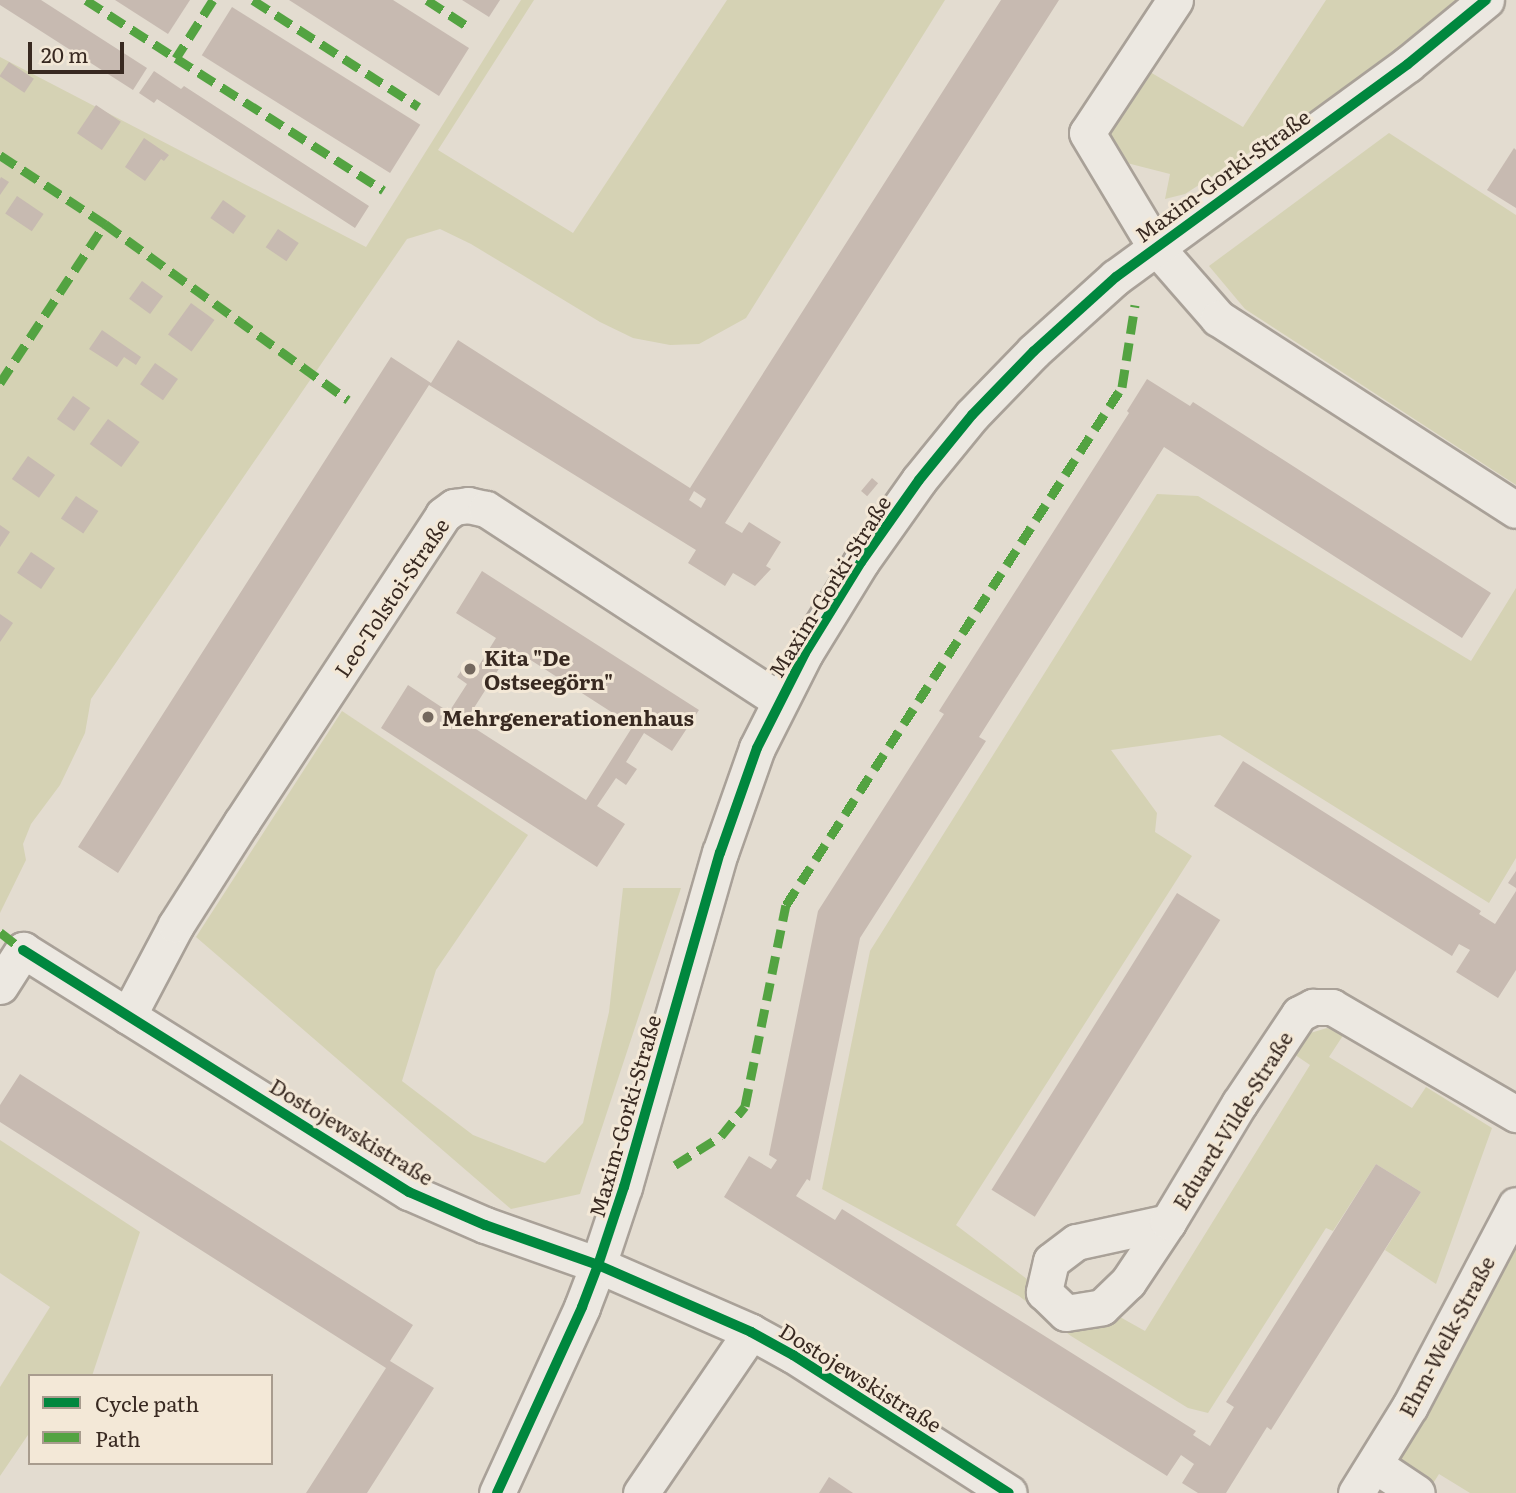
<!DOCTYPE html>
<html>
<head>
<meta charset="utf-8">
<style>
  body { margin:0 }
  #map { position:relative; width:1516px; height:1493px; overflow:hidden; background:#e3dcd0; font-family:Literata,serif }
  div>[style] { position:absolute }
  .green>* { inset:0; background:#d5d2b4 }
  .building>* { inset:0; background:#c7bab1; transform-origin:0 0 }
  .roads { filter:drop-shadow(2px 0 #a9a198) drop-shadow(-2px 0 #a9a198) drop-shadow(0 2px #a9a198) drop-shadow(0 -2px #a9a198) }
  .minor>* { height:35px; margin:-17.5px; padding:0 17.5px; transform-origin:17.5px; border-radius:17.5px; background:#ece8e1 }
  .quiet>* { height:9px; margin-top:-4.5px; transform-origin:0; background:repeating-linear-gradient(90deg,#53a341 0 18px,transparent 0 27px) }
  .cycleway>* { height:10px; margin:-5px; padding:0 5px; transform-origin:5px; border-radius:5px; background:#00873e }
  .dots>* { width:19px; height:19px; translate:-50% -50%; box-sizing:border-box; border:4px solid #f3e8d7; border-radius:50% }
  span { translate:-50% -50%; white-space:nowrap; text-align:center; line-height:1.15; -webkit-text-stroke:6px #f3e8d7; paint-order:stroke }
  .street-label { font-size:21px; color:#382921 }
  .poi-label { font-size:21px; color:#382921; font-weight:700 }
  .left { translate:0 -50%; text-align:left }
  .legend { position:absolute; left:28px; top:1374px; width:245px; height:91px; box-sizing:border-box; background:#f3e8d7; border:2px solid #a89c8e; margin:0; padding:9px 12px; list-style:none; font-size:21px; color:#382921 }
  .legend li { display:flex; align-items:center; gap:14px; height:35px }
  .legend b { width:35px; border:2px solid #a89c8e }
  .scale { position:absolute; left:28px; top:42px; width:96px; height:32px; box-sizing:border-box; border:4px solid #382921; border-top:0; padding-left:9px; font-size:21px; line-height:24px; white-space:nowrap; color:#382921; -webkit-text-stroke:5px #f3e8d7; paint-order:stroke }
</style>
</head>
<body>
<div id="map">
  <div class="green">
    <i style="clip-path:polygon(521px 0,534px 0,438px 150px,573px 233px,727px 0,945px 0,746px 318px,699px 344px,670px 345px,633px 338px,600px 322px,471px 244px,440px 229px,407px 239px,91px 699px,85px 733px,60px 785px,31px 824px,23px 844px,26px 860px,0 913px,0 57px,366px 247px)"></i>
    <i style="clip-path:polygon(1326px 0,1460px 0,1320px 107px,1185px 194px,1165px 199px,1170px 174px,1123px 162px,1108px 153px,1111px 130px,1123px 106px,1150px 72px,1243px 127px)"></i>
    <i style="clip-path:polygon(1389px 133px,1516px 215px,1516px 485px,1245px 309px,1209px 266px)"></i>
    <i style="clip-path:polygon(1157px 494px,1198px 496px,1471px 661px,1516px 588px,1516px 858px,1489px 903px,1220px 735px,1111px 750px,1157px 813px,1155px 832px,1192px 856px,956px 1225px,1044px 1292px,1102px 1307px,1145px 1331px,1310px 1065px,1288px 1050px,1307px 1034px,1327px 1028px,1344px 1034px,1329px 1057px,1412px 1108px,1426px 1087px,1492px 1128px,1436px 1284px,1385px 1250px,1421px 1192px,1376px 1164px,1333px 1231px,1326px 1228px,1208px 1413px,1188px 1408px,1071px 1336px,1019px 1296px,822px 1189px,870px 951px)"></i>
    <i style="clip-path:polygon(342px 711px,528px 835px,436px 970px,402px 1081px,473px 1135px,545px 1163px,583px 1123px,609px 1012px,623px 888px,681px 888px,580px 1194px,511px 1209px,196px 937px)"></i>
    <i style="clip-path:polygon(0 1140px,140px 1232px,92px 1376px,30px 1376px,30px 1432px,0 1476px,0 1387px,50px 1307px,0 1273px)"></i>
    <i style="clip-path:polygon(1516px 1223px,1516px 1493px,1470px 1493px,1439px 1474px,1427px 1493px,1397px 1461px)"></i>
  </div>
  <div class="building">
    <i style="clip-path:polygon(0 0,41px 0,147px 68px,133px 90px,0 5px)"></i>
    <i style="clip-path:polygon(115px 0,190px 0,168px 34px)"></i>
    <i style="clip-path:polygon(289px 0,393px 0,469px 48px,439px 96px)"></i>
    <i style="clip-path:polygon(462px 0,500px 0,489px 17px)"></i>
    <i style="clip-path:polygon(evenodd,1001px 0,1059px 0,725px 523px,742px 533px,749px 522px,781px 542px,766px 566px,771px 569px,755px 586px,733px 573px,725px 586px,688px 563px,696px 550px,429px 385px,118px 873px,78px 847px,391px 357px,431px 383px,458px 340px,690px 488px,1001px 0,694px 491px,706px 499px,701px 508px,689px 500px,694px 491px)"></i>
    <i style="left:232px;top:7px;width:222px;height:57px;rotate:32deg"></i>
    <i style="left:9px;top:62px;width:30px;height:17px;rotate:34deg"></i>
    <i style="clip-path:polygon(154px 71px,181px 89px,184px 86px,369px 206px,355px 228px,157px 99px,154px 103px,139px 93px)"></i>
    <i style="left:96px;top:105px;width:30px;height:34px;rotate:34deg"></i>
    <i style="clip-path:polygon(144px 138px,169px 155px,164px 161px,161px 159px,145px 181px,125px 167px)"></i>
    <i style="clip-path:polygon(1514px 148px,1516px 150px,1516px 208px,1487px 190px)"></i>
    <i style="clip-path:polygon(1px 177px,9px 182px,0 195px,0 179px)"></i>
    <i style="left:17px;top:196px;width:32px;height:21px;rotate:34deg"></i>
    <i style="left:223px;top:200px;width:28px;height:22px;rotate:35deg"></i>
    <i style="left:278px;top:229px;width:25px;height:22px;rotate:34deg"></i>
    <i style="left:142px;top:281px;width:26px;height:22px;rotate:36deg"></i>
    <i style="left:191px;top:303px;width:29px;height:39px;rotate:36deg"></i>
    <i style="clip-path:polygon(102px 330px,141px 357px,136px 365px,124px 357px,117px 367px,89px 349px)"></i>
    <i style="left:155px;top:363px;width:28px;height:26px;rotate:35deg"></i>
    <i style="clip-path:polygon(1147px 379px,1190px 406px,1193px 402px,1491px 593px,1462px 638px,1164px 447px,979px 737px,986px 741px,860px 938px,810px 1181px,807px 1179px,796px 1196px,835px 1220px,842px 1209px,1196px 1431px,1193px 1435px,1210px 1446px,1234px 1407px,1226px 1402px,1376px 1164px,1421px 1192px,1271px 1430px,1267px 1427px,1226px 1493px,1198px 1493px,1182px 1483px,1194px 1464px,1181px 1455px,1167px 1476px,724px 1197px,749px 1156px,771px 1169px,777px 1160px,769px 1155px,818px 911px,944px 714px,939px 711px,1129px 413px,1127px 411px)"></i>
    <i style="left:73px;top:396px;width:21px;height:28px;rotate:35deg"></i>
    <i style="left:108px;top:419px;width:39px;height:31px;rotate:36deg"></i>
    <i style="left:28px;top:456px;width:33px;height:28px;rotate:35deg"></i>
    <i style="left:872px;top:478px;width:8px;height:17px;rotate:40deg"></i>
    <i style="left:76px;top:496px;width:27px;height:27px;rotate:34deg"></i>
    <i style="clip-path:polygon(0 525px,10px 532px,0 547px)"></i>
    <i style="left:31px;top:552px;width:29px;height:25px;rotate:34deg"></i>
    <i style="clip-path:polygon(evenodd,482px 571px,699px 710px,672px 751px,644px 733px,626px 762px,637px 769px,626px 785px,616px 778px,597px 806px,625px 824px,597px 867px,381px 728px,408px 685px,449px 712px,467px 684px,457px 677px,468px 661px,478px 667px,496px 638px,456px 613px,482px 571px,512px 648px,633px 726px,586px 800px,465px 722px,512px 648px)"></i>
    <i style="clip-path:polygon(0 614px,13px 623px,0 642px)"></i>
    <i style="clip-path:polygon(1243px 761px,1481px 911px,1479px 914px,1495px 924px,1516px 891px,1516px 970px,1498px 998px,1456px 972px,1470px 950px,1459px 944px,1452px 956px,1214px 806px)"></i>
    <i style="clip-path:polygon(1516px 871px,1516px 888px,1508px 883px)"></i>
    <i style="left:1177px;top:893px;width:51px;height:350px;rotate:32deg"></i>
    <i style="clip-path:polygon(20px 1074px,413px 1325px,390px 1361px,434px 1388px,367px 1493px,306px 1493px,386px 1368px,0 1122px,0 1105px)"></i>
    <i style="clip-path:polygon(829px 1477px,853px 1493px,819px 1493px)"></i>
  </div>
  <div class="roads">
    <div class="minor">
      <i style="left:1175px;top:0;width:159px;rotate:123.5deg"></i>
      <i style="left:1087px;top:133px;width:132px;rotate:59deg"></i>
      <i style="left:1155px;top:246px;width:96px;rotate:48.8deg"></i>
      <i style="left:1218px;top:318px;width:354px;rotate:32.8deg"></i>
      <i style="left:0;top:986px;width:43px;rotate:-57.4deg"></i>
      <i style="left:23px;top:950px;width:456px;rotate:32.1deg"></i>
      <i style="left:409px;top:1192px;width:83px;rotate:23.5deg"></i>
      <i style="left:485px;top:1225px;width:120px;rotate:19.5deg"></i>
      <i style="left:598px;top:1265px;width:167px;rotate:23.6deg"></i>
      <i style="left:751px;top:1332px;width:48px;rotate:28.7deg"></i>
      <i style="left:793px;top:1355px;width:256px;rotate:32.6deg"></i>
      <i style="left:128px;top:1016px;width:103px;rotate:-62.2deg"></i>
      <i style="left:176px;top:925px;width:121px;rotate:-57.5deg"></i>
      <i style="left:241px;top:823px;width:368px;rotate:-56.7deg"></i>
      <i style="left:443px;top:515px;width:14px;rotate:-36deg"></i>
      <i style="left:454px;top:507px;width:14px;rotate:-8deg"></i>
      <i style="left:468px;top:505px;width:18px;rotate:13deg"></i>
      <i style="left:486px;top:509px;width:351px;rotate:33.1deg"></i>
      <i style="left:1168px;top:1222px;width:94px;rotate:167.7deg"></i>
      <i style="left:1076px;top:1242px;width:31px;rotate:143deg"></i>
      <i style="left:1051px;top:1261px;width:32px;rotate:103deg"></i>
      <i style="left:1044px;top:1292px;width:30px;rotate:44deg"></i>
      <i style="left:1066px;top:1313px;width:36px;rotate:-9deg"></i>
      <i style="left:1102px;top:1307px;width:36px;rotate:-44deg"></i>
      <i style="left:1128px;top:1282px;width:72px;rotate:-56.3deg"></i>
      <i style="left:1168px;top:1222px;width:138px;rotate:-59deg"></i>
      <i style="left:1239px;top:1104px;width:108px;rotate:-56.3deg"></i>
      <i style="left:1299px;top:1014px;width:16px;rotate:-27deg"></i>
      <i style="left:1313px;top:1007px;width:19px"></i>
      <i style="left:1332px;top:1007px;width:213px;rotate:30.2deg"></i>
      <i style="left:1375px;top:1465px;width:50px;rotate:33.7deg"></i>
      <i style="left:497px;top:1493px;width:205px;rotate:-65.4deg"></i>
      <i style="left:582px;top:1307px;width:45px;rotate:-69.1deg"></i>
      <i style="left:598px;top:1265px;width:82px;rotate:-71.6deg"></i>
      <i style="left:624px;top:1187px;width:348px;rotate:-74deg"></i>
      <i style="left:720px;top:853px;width:111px;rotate:-70.6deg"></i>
      <i style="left:757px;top:748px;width:106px;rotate:-63.2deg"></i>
      <i style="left:805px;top:653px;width:107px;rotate:-58.4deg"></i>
      <i style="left:861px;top:562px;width:100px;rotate:-54.7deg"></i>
      <i style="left:919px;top:480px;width:84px;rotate:-50.8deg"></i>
      <i style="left:972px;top:415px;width:89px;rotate:-45.9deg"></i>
      <i style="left:1034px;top:351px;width:110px;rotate:-42.1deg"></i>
      <i style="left:1116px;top:277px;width:361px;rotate:-36.1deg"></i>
      <i style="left:1408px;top:64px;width:101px;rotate:-39.4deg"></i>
      <i style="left:641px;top:1493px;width:195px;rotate:-55.7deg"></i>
      <i style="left:1356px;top:1493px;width:102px;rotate:-58.2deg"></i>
      <i style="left:1410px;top:1406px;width:227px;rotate:-62.2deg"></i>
    </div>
  </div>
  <div class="quiet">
    <i style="left:86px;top:0;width:107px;rotate:32.8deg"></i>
    <i style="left:213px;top:0;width:69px;rotate:122.5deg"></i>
    <i style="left:176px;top:58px;width:246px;rotate:32.5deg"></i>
    <i style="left:253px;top:0;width:197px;rotate:32.8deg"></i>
    <i style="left:427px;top:0;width:48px;rotate:33deg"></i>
    <i style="left:0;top:155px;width:126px;rotate:33.3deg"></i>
    <i style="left:105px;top:224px;width:300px;rotate:35.9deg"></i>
    <i style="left:0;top:383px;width:191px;rotate:-56.6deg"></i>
    <i style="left:0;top:932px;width:29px;rotate:38deg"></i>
    <i style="left:675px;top:1165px;width:54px;rotate:-32.2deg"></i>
    <i style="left:721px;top:1136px;width:38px;rotate:-51deg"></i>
    <i style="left:745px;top:1106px;width:205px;rotate:-78.5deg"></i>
    <i style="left:786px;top:905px;width:617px;rotate:-57.03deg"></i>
    <i style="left:1122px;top:387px;width:83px;rotate:-81deg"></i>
  </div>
  <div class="cycleway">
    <i style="left:23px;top:950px;width:456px;rotate:32.1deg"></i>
    <i style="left:409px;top:1192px;width:83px;rotate:23.5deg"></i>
    <i style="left:485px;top:1225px;width:120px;rotate:19.5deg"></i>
    <i style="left:598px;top:1265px;width:167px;rotate:23.6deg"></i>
    <i style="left:751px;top:1332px;width:48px;rotate:28.7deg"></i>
    <i style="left:793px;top:1355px;width:256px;rotate:32.6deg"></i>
    <i style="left:497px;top:1493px;width:205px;rotate:-65.4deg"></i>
    <i style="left:582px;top:1307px;width:45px;rotate:-69.1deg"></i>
    <i style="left:598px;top:1265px;width:82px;rotate:-71.6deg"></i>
    <i style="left:624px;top:1187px;width:348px;rotate:-74deg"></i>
    <i style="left:720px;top:853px;width:111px;rotate:-70.6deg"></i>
    <i style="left:757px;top:748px;width:106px;rotate:-63.2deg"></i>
    <i style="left:805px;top:653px;width:107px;rotate:-58.4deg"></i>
    <i style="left:861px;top:562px;width:100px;rotate:-54.7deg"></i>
    <i style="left:919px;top:480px;width:84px;rotate:-50.8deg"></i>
    <i style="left:972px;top:415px;width:89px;rotate:-45.9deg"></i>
    <i style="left:1034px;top:351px;width:110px;rotate:-42.1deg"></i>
    <i style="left:1116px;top:277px;width:361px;rotate:-36.1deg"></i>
    <i style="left:1408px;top:64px;width:101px;rotate:-39.4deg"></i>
  </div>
  <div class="dots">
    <i style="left:470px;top:669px;background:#74685e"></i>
    <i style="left:428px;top:717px;background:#74685e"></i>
  </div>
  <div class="street-label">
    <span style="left:1222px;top:175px;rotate:-36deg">Maxim-Gorki-Straße</span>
    <span style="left:829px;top:586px;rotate:-58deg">Maxim-Gorki-Straße</span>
    <span style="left:391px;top:597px;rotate:-56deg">Leo-Tolstoi-Straße</span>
    <span style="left:624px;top:1116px;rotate:-74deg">Maxim-Gorki-Straße</span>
    <span style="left:1232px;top:1120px;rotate:-58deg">Eduard-Vilde-Straße</span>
    <span style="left:352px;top:1131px;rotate:31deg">Dostojewskistraße</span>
    <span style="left:1446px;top:1336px;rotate:-62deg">Ehm-Welk-Straße</span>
    <span style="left:861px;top:1377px;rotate:32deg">Dostojewskistraße</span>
  </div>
  <div class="poi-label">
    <span class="left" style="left:484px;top:669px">Kita "De<br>Ostseegörn"</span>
    <span class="left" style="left:442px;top:717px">Mehrgenerationenhaus</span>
  </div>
  <ul class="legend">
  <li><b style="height:9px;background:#00873e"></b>Cycle path</li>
  <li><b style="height:9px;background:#53a341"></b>Path</li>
  </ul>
  <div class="scale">20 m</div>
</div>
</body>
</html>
